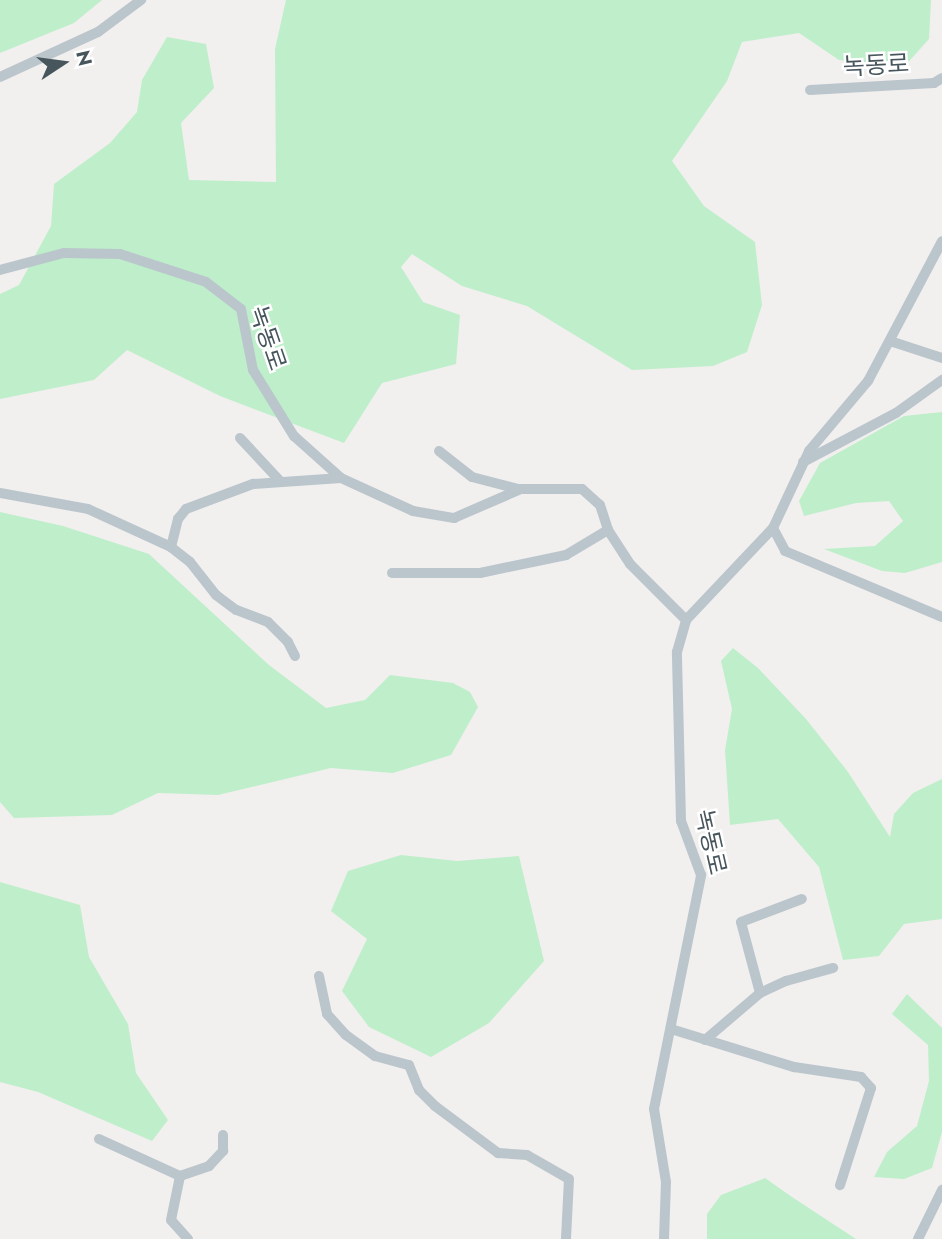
<!DOCTYPE html>
<html>
<head>
<meta charset="utf-8">
<style>
  body { margin:0 }
  #map { position:relative; width:942px; height:1239px; overflow:hidden; background:#f2efef; font-family:Jost,"Noto Sans KR",sans-serif }
  div>[style] { position:absolute }
  .green>* { inset:0; background:#beefca }
  .minor>* { height:10px; margin:-5px; padding:0 5px; transform-origin:5px; border-radius:5px; background:#bbc6cc }
  span { translate:-50% -50%; white-space:nowrap; text-align:center; line-height:1.15; -webkit-text-stroke:5px #fff; paint-order:stroke }
  .street-label { font-size:24px; color:#47555c }
  .north { position:absolute; left:28px; top:28px; width:70px; height:70px; -webkit-text-stroke:5px #fff; paint-order:stroke; rotate:77deg; font-size:19px; font-weight:700; line-height:28px; text-align:center; color:#47555c }
  .north::after { content:''; display:block; margin:auto; width:24px; height:32px; background:#47555c; clip-path:polygon(50% 0,100% 100%,50% 72%,0 100%) }
</style>
</head>
<body>
<div id="map">
  <div class="green">
    <i style="clip-path:polygon(0 0,102px 0,74px 23px,0 53px)"></i>
    <i style="clip-path:polygon(286px 0,931px 0,929px 39px,903px 68px,839px 60px,799px 33px,742px 42px,727px 81px,672px 161px,704px 206px,755px 242px,762px 305px,747px 352px,713px 366px,632px 370px,527px 306px,462px 286px,412px 254px,401px 267px,423px 302px,460px 315px,456px 364px,382px 383px,344px 443px,220px 396px,127px 350px,94px 380px,0 399px,0 294px,19px 285px,51px 226px,54px 184px,110px 143px,137px 112px,142px 80px,167px 37px,206px 44px,214px 88px,181px 123px,189px 180px,276px 182px,275px 49px)"></i>
    <i style="clip-path:polygon(942px 412px,942px 562px,905px 573px,882px 571px,824px 549px,875px 546px,903px 521px,889px 501px,856px 503px,804px 516px,799px 501px,820px 463px,904px 416px)"></i>
    <i style="clip-path:polygon(0 512px,63px 526px,149px 554px,269px 665px,326px 708px,365px 700px,390px 675px,453px 683px,470px 692px,478px 707px,451px 755px,393px 773px,331px 768px,218px 795px,158px 793px,112px 815px,14px 818px,0 802px)"></i>
    <i style="clip-path:polygon(733px 648px,758px 668px,806px 719px,848px 772px,890px 837px,894px 814px,913px 793px,942px 779px,942px 919px,904px 924px,879px 956px,843px 960px,819px 867px,778px 819px,730px 825px,725px 750px,732px 709px,721px 661px)"></i>
    <i style="clip-path:polygon(401px 855px,457px 861px,519px 856px,544px 961px,489px 1023px,431px 1057px,369px 1027px,342px 991px,367px 939px,331px 911px,348px 871px)"></i>
    <i style="clip-path:polygon(0 882px,80px 905px,89px 957px,128px 1024px,136px 1073px,168px 1120px,152px 1141px,38px 1092px,0 1082px)"></i>
    <i style="clip-path:polygon(907px 994px,942px 1028px,942px 1132px,932px 1168px,904px 1179px,874px 1177px,887px 1152px,917px 1126px,929px 1081px,928px 1045px,892px 1014px)"></i>
    <i style="clip-path:polygon(765px 1178px,792px 1197px,856px 1239px,707px 1239px,707px 1214px,721px 1195px)"></i>
  </div>
  <div class="minor">
    <i style="left:0;top:77px;width:108px;rotate:-24.7deg"></i>
    <i style="left:98px;top:32px;width:54px;rotate:-36.7deg"></i>
    <i style="left:810px;top:90px;width:124px;rotate:-3.2deg"></i>
    <i style="left:934px;top:83px;width:9px;rotate:-32deg"></i>
    <i style="left:0;top:270px;width:66px;rotate:-14.9deg"></i>
    <i style="left:64px;top:253px;width:56px;rotate:1deg"></i>
    <i style="left:120px;top:254px;width:90px;rotate:18deg"></i>
    <i style="left:206px;top:282px;width:44px;rotate:37.6deg"></i>
    <i style="left:241px;top:309px;width:62px;rotate:78.9deg"></i>
    <i style="left:253px;top:370px;width:78px;rotate:58.2deg"></i>
    <i style="left:294px;top:436px;width:63px;rotate:41.8deg"></i>
    <i style="left:341px;top:478px;width:79px;rotate:24.6deg"></i>
    <i style="left:413px;top:511px;width:42px;rotate:9.7deg"></i>
    <i style="left:454px;top:518px;width:73px;rotate:-23.4deg"></i>
    <i style="left:521px;top:489px;width:61px"></i>
    <i style="left:582px;top:489px;width:24px;rotate:42deg"></i>
    <i style="left:600px;top:505px;width:26px;rotate:72deg"></i>
    <i style="left:608px;top:530px;width:40px;rotate:57.1deg"></i>
    <i style="left:630px;top:564px;width:79px;rotate:45deg"></i>
    <i style="left:686px;top:620px;width:127px;rotate:-46.6deg"></i>
    <i style="left:773px;top:528px;width:85px;rotate:-64.9deg"></i>
    <i style="left:809px;top:451px;width:92px;rotate:-49.9deg"></i>
    <i style="left:868px;top:381px;width:158px;rotate:-62.1deg"></i>
    <i style="left:890px;top:341px;width:55px;rotate:18.1deg"></i>
    <i style="left:240px;top:438px;width:59px;rotate:47.1deg"></i>
    <i style="left:439px;top:451px;width:42px;rotate:38.2deg"></i>
    <i style="left:472px;top:477px;width:48px;rotate:14.6deg"></i>
    <i style="left:803px;top:462px;width:105px;rotate:-27.8deg"></i>
    <i style="left:896px;top:413px;width:57px;rotate:-35.7deg"></i>
    <i style="left:0;top:493px;width:89px;rotate:10.3deg"></i>
    <i style="left:88px;top:509px;width:91px;rotate:24.6deg"></i>
    <i style="left:773px;top:528px;width:26px;rotate:62deg"></i>
    <i style="left:785px;top:551px;width:170px;rotate:22.8deg"></i>
    <i style="left:392px;top:573px;width:88px"></i>
    <i style="left:480px;top:573px;width:88px;rotate:-11.8deg"></i>
    <i style="left:566px;top:555px;width:49px;rotate:-30.8deg"></i>
    <i style="left:295px;top:656px;width:16px;rotate:-117deg"></i>
    <i style="left:288px;top:642px;width:28px;rotate:-135deg"></i>
    <i style="left:268px;top:622px;width:34px;rotate:-159deg"></i>
    <i style="left:236px;top:610px;width:25px;rotate:-143deg"></i>
    <i style="left:216px;top:595px;width:42px;rotate:-128.2deg"></i>
    <i style="left:190px;top:562px;width:24px;rotate:-142deg"></i>
    <i style="left:171px;top:547px;width:29px;rotate:-76deg"></i>
    <i style="left:178px;top:519px;width:13px;rotate:-51deg"></i>
    <i style="left:186px;top:509px;width:72px;rotate:-20.5deg"></i>
    <i style="left:253px;top:484px;width:88px;rotate:-3.9deg"></i>
    <i style="left:319px;top:976px;width:39px;rotate:78deg"></i>
    <i style="left:327px;top:1014px;width:28px;rotate:48deg"></i>
    <i style="left:346px;top:1035px;width:36px;rotate:36deg"></i>
    <i style="left:375px;top:1056px;width:35px;rotate:15deg"></i>
    <i style="left:409px;top:1065px;width:27px;rotate:68deg"></i>
    <i style="left:419px;top:1090px;width:23px;rotate:45deg"></i>
    <i style="left:435px;top:1106px;width:79px;rotate:36.7deg"></i>
    <i style="left:498px;top:1153px;width:29px;rotate:4deg"></i>
    <i style="left:527px;top:1155px;width:48px;rotate:29.7deg"></i>
    <i style="left:569px;top:1179px;width:60px;rotate:92.9deg"></i>
    <i style="left:760px;top:993px;width:73px;rotate:-105deg"></i>
    <i style="left:741px;top:922px;width:65px;rotate:-20.7deg"></i>
    <i style="left:671px;top:1029px;width:129px;rotate:17.2deg"></i>
    <i style="left:794px;top:1067px;width:68px;rotate:8.5deg"></i>
    <i style="left:861px;top:1077px;width:15px;rotate:48deg"></i>
    <i style="left:871px;top:1088px;width:102px;rotate:107.7deg"></i>
    <i style="left:705px;top:1040px;width:72px;rotate:-40.5deg"></i>
    <i style="left:760px;top:993px;width:29px;rotate:-25deg"></i>
    <i style="left:786px;top:981px;width:49px;rotate:-15.5deg"></i>
    <i style="left:99px;top:1139px;width:89px;rotate:24.6deg"></i>
    <i style="left:188px;top:1239px;width:25px;rotate:-132deg"></i>
    <i style="left:171px;top:1220px;width:45px;rotate:-78.4deg"></i>
    <i style="left:180px;top:1176px;width:31px;rotate:-19deg"></i>
    <i style="left:209px;top:1166px;width:21px;rotate:-47deg"></i>
    <i style="left:223px;top:1151px;width:16px;rotate:-90deg"></i>
    <i style="left:664px;top:1239px;width:57px;rotate:-88deg"></i>
    <i style="left:666px;top:1182px;width:74px;rotate:-99.3deg"></i>
    <i style="left:654px;top:1109px;width:239px;rotate:-78.6deg"></i>
    <i style="left:701px;top:875px;width:58px;rotate:-110.3deg"></i>
    <i style="left:681px;top:821px;width:169px;rotate:-91.4deg"></i>
    <i style="left:677px;top:652px;width:33px;rotate:-74deg"></i>
    <i style="left:918px;top:1239px;width:55px;rotate:-63.9deg"></i>
  </div>
  <div class="street-label">
    <span style="left:876px;top:65px;rotate:-3deg">녹동로</span>
    <span style="left:268px;top:338px;rotate:71deg">녹동로</span>
    <span style="left:711px;top:842px;rotate:77deg">녹동로</span>
  </div>
  <div class="north">N</div>
</div>
</body>
</html>
